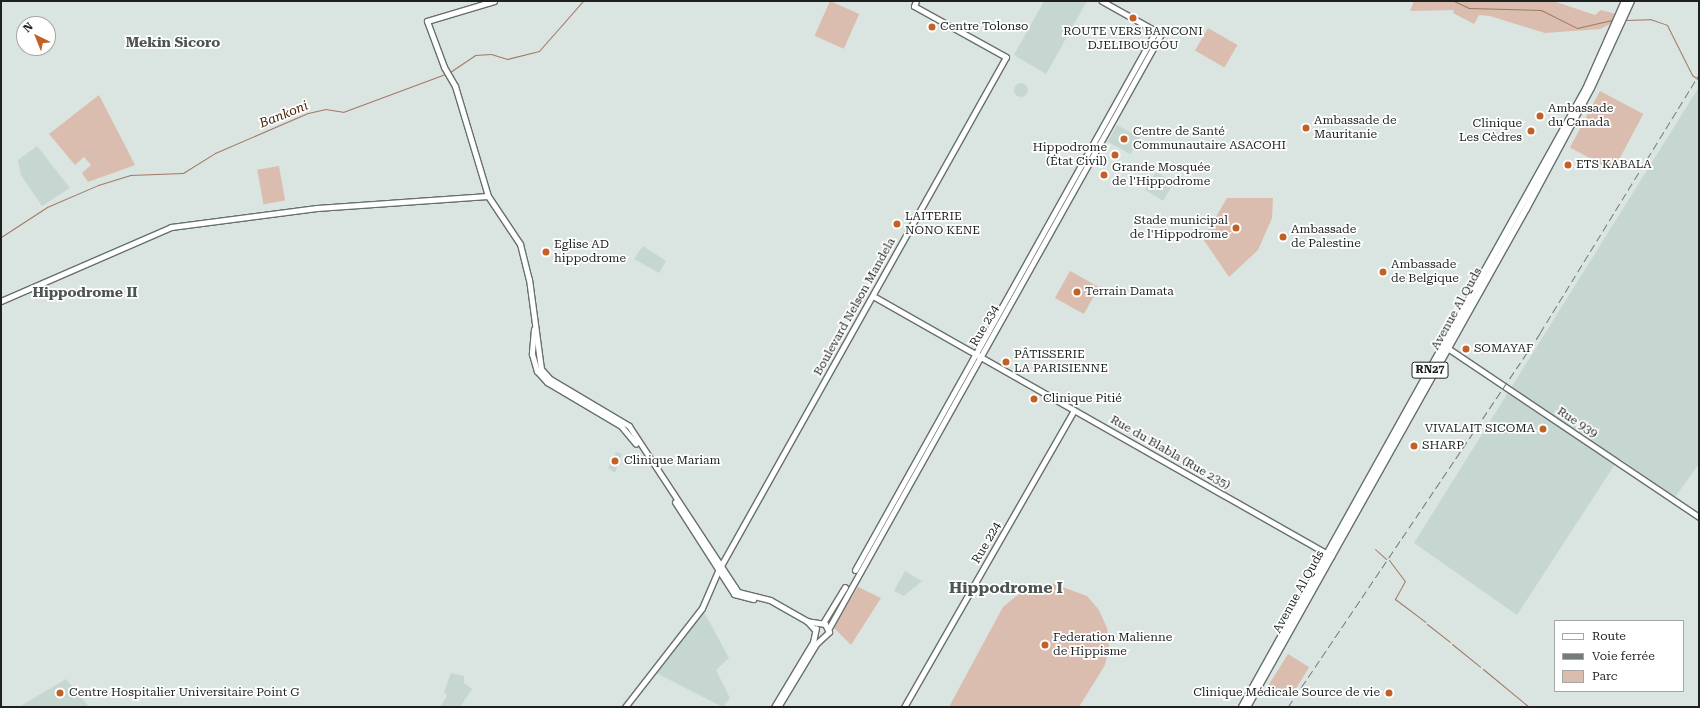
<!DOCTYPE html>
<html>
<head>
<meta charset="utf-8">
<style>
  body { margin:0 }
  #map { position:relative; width:1700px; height:708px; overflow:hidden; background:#dae4e0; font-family:"Roboto Serif",serif }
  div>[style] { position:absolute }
  .built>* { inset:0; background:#c6d7d1; transform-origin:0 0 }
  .round { border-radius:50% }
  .green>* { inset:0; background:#dabdaf; transform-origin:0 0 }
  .stream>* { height:1px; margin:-0.5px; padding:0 0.5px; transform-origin:0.5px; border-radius:0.5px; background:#a17965 }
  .roads { filter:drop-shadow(1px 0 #67706d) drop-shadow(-1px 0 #67706d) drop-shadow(0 1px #67706d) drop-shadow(0 -1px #67706d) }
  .secondary>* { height:5px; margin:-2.5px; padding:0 2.5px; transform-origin:2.5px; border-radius:2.5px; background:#fff }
  .primary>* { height:6px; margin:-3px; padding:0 3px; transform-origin:3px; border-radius:3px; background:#fff }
  .rail>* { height:1px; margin-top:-0.5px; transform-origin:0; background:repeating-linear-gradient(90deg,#747b78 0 8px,transparent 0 12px) }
  .dots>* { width:11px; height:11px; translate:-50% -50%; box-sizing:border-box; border:2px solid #fff; border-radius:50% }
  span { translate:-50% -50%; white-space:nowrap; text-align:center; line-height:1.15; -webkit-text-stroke:3.5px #fff; paint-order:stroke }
  .shield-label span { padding:1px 3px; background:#fff; border:1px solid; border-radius:3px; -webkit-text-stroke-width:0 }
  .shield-label { font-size:11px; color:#1e2120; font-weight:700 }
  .poi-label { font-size:12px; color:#1e2120 }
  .left { translate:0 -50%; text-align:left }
  .right { translate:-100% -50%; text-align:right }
  .street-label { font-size:12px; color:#1e2120 }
  .water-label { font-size:13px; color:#451d05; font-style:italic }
  .quarter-label { font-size:14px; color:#4d5552; font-weight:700 }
  .district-label { font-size:16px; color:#4d5552; font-weight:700 }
  .frame { position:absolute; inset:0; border:2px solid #1e2120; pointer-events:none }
  .legend { position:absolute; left:1554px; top:620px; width:130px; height:72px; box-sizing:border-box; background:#fff; border:1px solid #a5a6a6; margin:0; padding:5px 7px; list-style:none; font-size:12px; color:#1e2120 }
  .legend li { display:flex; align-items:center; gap:8px; height:20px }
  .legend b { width:20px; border:1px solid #a5a6a6 }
  .north { position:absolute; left:16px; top:16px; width:40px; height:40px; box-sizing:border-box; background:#fff; border:1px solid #a5a6a6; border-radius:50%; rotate:317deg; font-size:11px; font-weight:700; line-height:16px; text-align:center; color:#1e2120 }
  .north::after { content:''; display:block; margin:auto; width:14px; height:18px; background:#c36024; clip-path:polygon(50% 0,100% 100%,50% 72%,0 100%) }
</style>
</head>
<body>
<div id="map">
  <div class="built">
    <i style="clip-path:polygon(1044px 1px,1087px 1px,1046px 74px,1014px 55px)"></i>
    <i class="round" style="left:1014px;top:83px;width:14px;height:14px"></i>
    <i style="clip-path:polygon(1699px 87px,1699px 464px,1675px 497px,1619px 458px,1517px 615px,1414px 543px)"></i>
    <i style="left:1117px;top:125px;width:26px;height:19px;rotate:29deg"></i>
    <i style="clip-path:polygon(37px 146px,70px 188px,42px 206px,21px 175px,18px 160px)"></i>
    <i style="left:1156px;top:172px;width:21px;height:21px;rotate:31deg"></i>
    <i style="clip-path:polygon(643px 246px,666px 261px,659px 273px,634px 259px)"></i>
    <i style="clip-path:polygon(616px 452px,622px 454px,615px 473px,608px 468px)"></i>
    <i style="clip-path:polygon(905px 571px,922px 581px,904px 596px,894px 591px)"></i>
    <i style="clip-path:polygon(704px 612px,729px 658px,716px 670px,730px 698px,723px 707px,654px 672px)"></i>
    <i style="clip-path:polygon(451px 673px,464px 676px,464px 683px,472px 689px,460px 707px,440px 707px,447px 696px,444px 692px)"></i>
    <i style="clip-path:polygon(66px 679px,89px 707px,19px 707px)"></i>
  </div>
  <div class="green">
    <i style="left:830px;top:1px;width:32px;height:38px;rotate:24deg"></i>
    <i style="clip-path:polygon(1414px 1px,1553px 1px,1595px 15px,1601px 10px,1616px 14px,1612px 23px,1600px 29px,1545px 33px,1490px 16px,1479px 15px,1474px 24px,1453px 13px,1454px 10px,1410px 11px)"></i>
    <i style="left:1208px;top:28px;width:34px;height:26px;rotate:30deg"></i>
    <i style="left:1600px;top:91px;width:49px;height:64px;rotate:28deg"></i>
    <i style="clip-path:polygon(99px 95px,135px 165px,88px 182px,82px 173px,91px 165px,84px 157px,75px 165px,49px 134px)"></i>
    <i style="left:279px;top:166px;width:35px;height:22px;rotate:80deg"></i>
    <i style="clip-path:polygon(1227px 198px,1273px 198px,1272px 218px,1258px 250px,1229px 277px,1203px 239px)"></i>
    <i style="left:1070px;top:271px;width:33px;height:31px;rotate:29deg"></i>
    <i style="clip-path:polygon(1054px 584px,1087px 596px,1099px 610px,1107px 628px,1109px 646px,1105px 665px,1079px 707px,949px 707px,1003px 607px,1024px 590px)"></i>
    <i style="clip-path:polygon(858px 587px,881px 598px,851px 645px,833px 627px)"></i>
    <i style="left:1288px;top:654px;width:25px;height:37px;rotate:32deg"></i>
  </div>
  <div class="stream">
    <i style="left:1454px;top:1px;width:17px;rotate:25deg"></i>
    <i style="left:1469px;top:8px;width:72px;rotate:1.6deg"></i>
    <i style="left:1541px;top:10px;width:40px;rotate:26.6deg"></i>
    <i style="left:1577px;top:28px;width:37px;rotate:-13deg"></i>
    <i style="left:1625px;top:20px;width:25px;rotate:-2deg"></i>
    <i style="left:1650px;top:19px;width:18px;rotate:19deg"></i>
    <i style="left:1667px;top:25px;width:56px;rotate:63.4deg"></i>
    <i style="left:1692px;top:75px;width:9px;rotate:36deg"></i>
    <i style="left:450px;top:72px;width:30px;rotate:-34deg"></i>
    <i style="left:475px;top:55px;width:16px;rotate:-4deg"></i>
    <i style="left:491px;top:54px;width:17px;rotate:17deg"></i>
    <i style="left:507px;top:59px;width:33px;rotate:-14deg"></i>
    <i style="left:539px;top:51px;width:67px;rotate:-48.7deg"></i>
    <i style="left:1px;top:237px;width:55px;rotate:-33.1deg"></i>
    <i style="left:47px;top:207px;width:56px;rotate:-23.3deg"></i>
    <i style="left:98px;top:185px;width:34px;rotate:-17deg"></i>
    <i style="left:130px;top:175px;width:53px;rotate:-2.2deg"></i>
    <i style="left:183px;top:173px;width:38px;rotate:-32deg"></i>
    <i style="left:215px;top:153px;width:101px;rotate:-23.3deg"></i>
    <i style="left:308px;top:113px;width:17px;rotate:-13deg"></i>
    <i style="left:325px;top:109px;width:18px;rotate:9deg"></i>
    <i style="left:343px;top:112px;width:109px;rotate:-20.4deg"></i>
    <i style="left:1375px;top:549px;width:15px;rotate:42deg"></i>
    <i style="left:1389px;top:560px;width:26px;rotate:53deg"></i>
    <i style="left:1405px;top:581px;width:21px;rotate:119deg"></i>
    <i style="left:1395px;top:599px;width:38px;rotate:37deg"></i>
    <i style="left:1427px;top:624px;width:29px;rotate:38deg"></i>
    <i style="left:1452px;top:644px;width:36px;rotate:39deg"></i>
    <i style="left:1483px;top:669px;width:60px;rotate:39.6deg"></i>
  </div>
  <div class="roads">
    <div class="secondary">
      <i style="left:494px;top:1px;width:70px;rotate:163.4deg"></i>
      <i style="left:427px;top:21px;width:49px;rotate:69.7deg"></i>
      <i style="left:444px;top:67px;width:22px;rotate:60deg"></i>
      <i style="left:455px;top:86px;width:115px;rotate:73.3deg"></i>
      <i style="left:488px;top:196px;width:58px;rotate:56.3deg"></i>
      <i style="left:520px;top:244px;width:36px;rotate:76deg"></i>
      <i style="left:529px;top:279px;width:91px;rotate:82.4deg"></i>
      <i style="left:541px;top:369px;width:13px;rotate:48deg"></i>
      <i style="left:550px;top:379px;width:92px;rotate:30.7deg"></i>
      <i style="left:629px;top:426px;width:199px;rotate:56.7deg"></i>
      <i style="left:738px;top:592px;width:33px;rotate:14deg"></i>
      <i style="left:770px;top:600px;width:43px;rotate:29.6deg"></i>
      <i style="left:807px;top:621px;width:12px;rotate:48deg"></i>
      <i style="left:873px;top:296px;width:527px;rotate:29.58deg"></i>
      <i style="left:1px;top:301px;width:185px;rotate:-23.5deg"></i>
      <i style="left:171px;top:227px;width:147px;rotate:-7.4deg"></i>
      <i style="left:317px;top:208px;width:171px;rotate:-4deg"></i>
      <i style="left:534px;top:329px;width:25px;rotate:95deg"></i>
      <i style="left:532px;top:354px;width:18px;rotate:74deg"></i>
      <i style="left:537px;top:371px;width:15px;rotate:48deg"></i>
      <i style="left:547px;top:382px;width:86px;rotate:30.7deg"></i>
      <i style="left:621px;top:426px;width:23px;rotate:50deg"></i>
      <i style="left:1446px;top:347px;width:305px;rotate:33.9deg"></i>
      <i style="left:675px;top:502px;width:109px;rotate:57.3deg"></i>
      <i style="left:734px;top:594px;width:20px;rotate:15deg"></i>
      <i style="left:855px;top:570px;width:617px;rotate:-60.82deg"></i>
      <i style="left:823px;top:623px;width:42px;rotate:-58.6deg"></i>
      <i style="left:829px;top:628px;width:680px;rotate:-60.8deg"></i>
      <i style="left:1161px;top:34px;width:68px;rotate:-150.8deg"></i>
      <i style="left:625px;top:707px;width:125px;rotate:-52.1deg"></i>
      <i style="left:702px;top:608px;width:40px;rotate:-66.6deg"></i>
      <i style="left:718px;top:571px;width:589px;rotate:-60.74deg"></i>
      <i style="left:1006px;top:57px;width:105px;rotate:-151deg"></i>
      <i style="left:914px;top:6px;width:5px;rotate:-68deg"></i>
      <i style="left:774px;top:707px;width:76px;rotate:-59deg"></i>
      <i style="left:813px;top:642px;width:14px;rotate:-78deg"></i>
      <i style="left:778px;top:707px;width:74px;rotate:-58.9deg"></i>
      <i style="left:816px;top:644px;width:18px;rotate:-43deg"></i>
      <i style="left:829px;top:632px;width:9px;rotate:-117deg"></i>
      <i style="left:825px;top:624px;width:18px;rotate:-171deg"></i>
      <i style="left:904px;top:707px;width:342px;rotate:-60.2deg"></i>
    </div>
    <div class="primary">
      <i style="left:1242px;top:707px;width:707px;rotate:-60.9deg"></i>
      <i style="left:1586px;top:89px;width:96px;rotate:-66.1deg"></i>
      <i style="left:1247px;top:707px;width:571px;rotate:-60.74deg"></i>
      <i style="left:1526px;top:209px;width:137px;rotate:-61.8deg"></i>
      <i style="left:1591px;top:88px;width:96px;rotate:-65.3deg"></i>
    </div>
  </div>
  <div class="rail">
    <i style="left:1288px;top:707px;width:451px;rotate:-56deg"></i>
    <i style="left:1540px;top:333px;width:303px;rotate:-58.4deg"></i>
  </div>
  <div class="dots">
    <i style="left:1133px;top:18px;background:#c36024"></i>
    <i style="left:932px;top:27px;background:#c36024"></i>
    <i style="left:1540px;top:116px;background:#c36024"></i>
    <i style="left:1306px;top:128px;background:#c36024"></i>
    <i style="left:1531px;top:131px;background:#c36024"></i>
    <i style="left:1124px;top:139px;background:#c36024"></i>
    <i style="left:1115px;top:155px;background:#c36024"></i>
    <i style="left:1568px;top:165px;background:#c36024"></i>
    <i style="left:1104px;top:175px;background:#c36024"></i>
    <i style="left:897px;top:224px;background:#c36024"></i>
    <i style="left:1236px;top:228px;background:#c36024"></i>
    <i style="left:1283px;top:237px;background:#c36024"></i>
    <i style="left:546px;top:252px;background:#c36024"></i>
    <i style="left:1383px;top:272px;background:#c36024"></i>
    <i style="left:1077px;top:292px;background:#c36024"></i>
    <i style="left:1466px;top:349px;background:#c36024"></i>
    <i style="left:1006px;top:362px;background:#c36024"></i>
    <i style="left:1034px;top:399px;background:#c36024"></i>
    <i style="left:1543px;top:429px;background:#c36024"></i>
    <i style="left:1414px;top:446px;background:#c36024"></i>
    <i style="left:615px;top:461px;background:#c36024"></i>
    <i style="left:1045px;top:645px;background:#c36024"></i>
    <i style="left:60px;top:693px;background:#c36024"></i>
    <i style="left:1389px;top:693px;background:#c36024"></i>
  </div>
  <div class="shield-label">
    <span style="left:1430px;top:370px">RN27</span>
  </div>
  <div class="poi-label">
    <span class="left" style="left:940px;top:27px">Centre Tolonso</span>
    <span style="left:1133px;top:39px">ROUTE VERS BANCONI<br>DJELIBOUGOU</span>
    <span class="left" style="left:1548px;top:116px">Ambassade<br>du Canada</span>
    <span class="left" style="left:1314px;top:128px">Ambassade de<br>Mauritanie</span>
    <span class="right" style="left:1522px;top:131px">Clinique<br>Les Cèdres</span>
    <span class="left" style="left:1133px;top:139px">Centre de Santé<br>Communautaire ASACOHI</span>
    <span class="right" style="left:1107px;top:155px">Hippodrome<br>(État Civil)</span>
    <span class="left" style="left:1576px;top:165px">ETS KABALA</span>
    <span class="left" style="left:1112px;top:175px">Grande Mosquée<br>de l'Hippodrome</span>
    <span class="left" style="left:905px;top:224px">LAITERIE<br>NONO KENE</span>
    <span class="right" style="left:1228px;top:228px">Stade municipal<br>de l'Hippodrome</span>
    <span class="left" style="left:1291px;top:237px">Ambassade<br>de Palestine</span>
    <span class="left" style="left:554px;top:252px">Eglise AD<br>hippodrome</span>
    <span class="left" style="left:1391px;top:272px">Ambassade<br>de Belgique</span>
    <span class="left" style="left:1085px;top:292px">Terrain Damata</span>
    <span class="left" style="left:1474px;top:349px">SOMAYAF</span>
    <span class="left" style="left:1014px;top:362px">PÂTISSERIE<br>LA PARISIENNE</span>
    <span class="left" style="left:1043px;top:399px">Clinique Pitié</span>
    <span class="right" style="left:1535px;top:429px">VIVALAIT SICOMA</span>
    <span class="left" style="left:1422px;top:446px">SHARP</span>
    <span class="left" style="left:624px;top:461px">Clinique Mariam</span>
    <span class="left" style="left:1053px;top:645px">Federation Malienne<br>de Hippisme</span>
    <span class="left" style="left:69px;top:693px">Centre Hospitalier Universitaire Point G</span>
    <span class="right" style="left:1380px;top:693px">Clinique Médicale Source de vie</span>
  </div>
  <div class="street-label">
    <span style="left:855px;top:307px;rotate:-61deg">Boulevard Nelson Mandela</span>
    <span style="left:1457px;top:309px;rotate:-61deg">Avenue Al Quds</span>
    <span style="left:985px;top:326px;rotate:-60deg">Rue 234</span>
    <span style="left:1577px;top:423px;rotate:34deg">Rue 939</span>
    <span style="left:1170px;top:453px;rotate:30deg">Rue du Blabla (Rue 235)</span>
    <span style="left:987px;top:543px;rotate:-60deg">Rue 224</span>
    <span style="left:1299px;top:592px;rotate:-61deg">Avenue Al Quds</span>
  </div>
  <div class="water-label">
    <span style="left:284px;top:115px;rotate:-22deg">Bankoni</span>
  </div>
  <div class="quarter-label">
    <span style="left:173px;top:42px">Mekin Sicoro</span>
    <span style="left:85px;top:292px">Hippodrome II</span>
  </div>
  <div class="district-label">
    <span style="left:1006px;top:588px">Hippodrome I</span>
  </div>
  <div class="frame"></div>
  <ul class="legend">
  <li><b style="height:5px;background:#fff"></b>Route</li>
  <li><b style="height:5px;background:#747b78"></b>Voie ferrée</li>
  <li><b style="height:11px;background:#dabdaf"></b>Parc</li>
  </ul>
  <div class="north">N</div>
</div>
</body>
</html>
